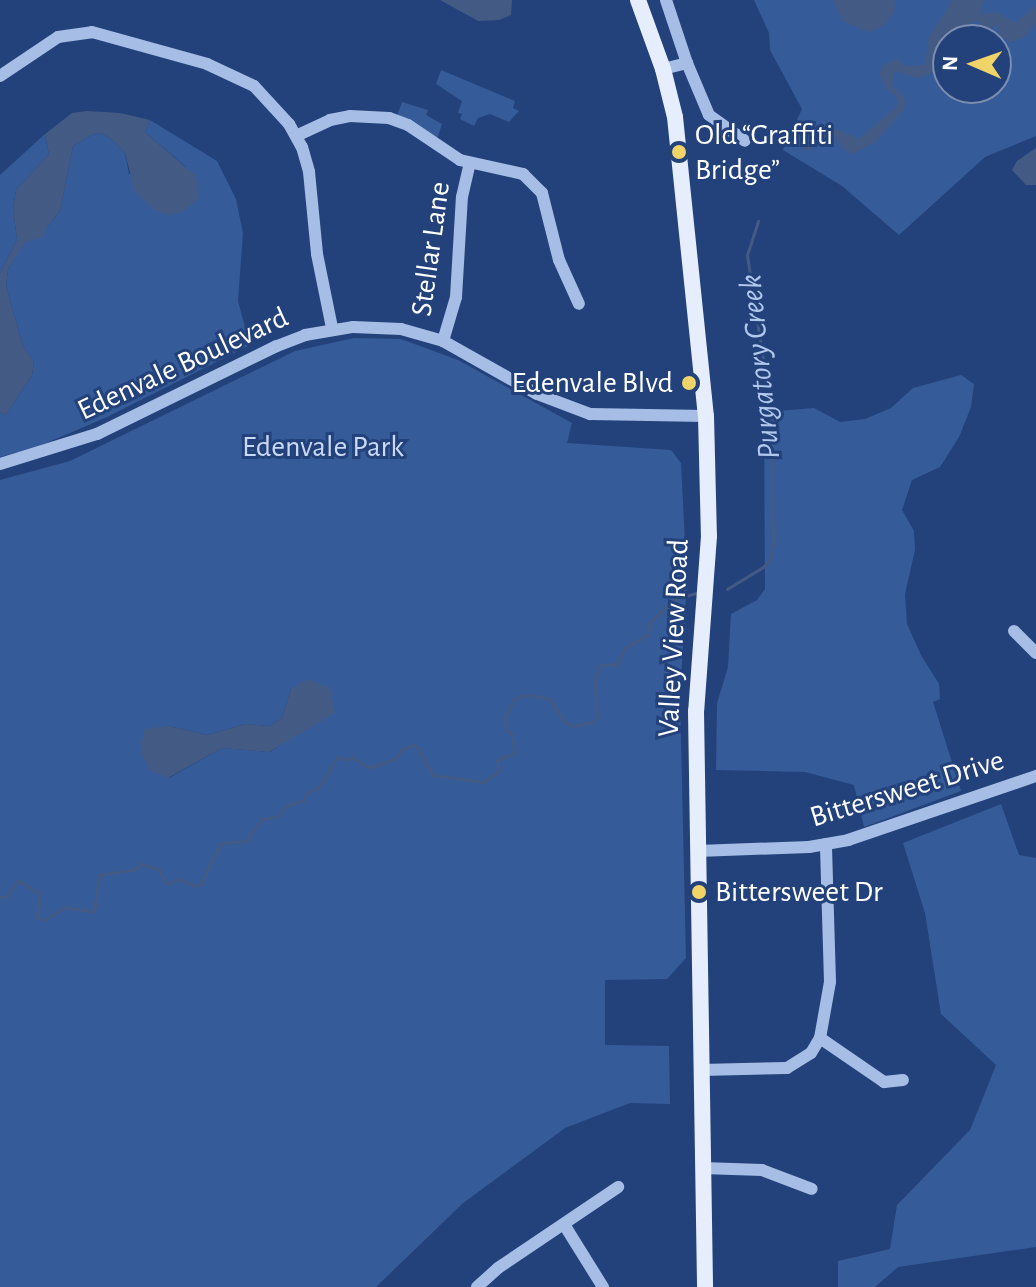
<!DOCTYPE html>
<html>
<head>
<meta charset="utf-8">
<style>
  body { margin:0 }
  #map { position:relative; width:1036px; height:1287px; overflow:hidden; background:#23427b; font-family:"Alegreya Sans",sans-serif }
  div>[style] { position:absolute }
  .green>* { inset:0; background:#365b99 }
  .water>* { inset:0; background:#435a84 }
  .stream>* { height:3px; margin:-1.5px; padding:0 1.5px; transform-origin:1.5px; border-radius:1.5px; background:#435a84 }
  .minor>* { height:12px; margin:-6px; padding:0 6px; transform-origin:6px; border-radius:6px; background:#a6bde5 }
  .major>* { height:16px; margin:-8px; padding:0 8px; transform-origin:8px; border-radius:8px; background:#e6edfd }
  .dots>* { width:22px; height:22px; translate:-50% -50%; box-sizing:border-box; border:4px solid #23427b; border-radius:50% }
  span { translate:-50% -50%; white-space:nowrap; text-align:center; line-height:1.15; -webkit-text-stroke:6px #23427b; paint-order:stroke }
  .poi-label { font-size:30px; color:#fff }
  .left { translate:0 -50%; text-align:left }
  .right { translate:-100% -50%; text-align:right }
  .street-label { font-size:30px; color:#fff }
  .park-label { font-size:30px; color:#c9d9f4 }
  .water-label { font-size:32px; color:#b1c8ed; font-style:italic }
  .north { position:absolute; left:932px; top:24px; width:80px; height:80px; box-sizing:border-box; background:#23427b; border:2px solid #7b8eb0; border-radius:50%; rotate:272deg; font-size:22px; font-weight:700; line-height:32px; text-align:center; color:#fff }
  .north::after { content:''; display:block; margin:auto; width:28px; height:36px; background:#f0d468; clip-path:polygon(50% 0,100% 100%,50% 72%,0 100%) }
</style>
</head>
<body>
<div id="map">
  <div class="green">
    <i style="clip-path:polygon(evenodd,754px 0,1036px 0,1036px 136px,985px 157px,899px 235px,842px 186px,783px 150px,802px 109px,770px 50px,769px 33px,754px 0,948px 40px,996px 40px,996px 88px,948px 88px,948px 40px)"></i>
    <i style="clip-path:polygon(441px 70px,515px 101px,513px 108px,519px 111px,509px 122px,490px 114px,478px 118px,474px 126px,460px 119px,462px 114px,458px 113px,462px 101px,436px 84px)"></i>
    <i style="clip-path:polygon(402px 102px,428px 110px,426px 115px,442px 124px,437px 139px,397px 116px)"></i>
    <i style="clip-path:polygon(150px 120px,217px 161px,236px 199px,243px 233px,238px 301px,250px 345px,105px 418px,37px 447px,0 457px,0 412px,6px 415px,32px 375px,34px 362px,23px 346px,6px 286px,8px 269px,25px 242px,47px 227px,60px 211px,73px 146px,91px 135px,101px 133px,110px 138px,125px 153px,129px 174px,186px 167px,145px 132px)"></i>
    <i style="clip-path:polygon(45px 134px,49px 154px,16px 190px,13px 209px,17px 240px,0 273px,0 175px)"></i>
    <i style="clip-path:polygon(evenodd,354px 338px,401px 339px,458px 360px,572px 423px,567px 443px,671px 450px,681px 463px,687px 582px,680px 696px,686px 958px,667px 979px,605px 980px,605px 1045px,669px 1046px,670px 1104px,630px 1103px,565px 1128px,462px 1204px,376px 1287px,0 1287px,0 480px,70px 461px,295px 351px,354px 338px,291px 689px,292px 737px,270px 752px,222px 748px,169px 778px,169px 726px,207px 735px,246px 724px,270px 726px,282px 718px,291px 689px)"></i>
    <i style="clip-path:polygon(961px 375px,974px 384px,971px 407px,959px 437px,940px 467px,912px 480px,902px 510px,914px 531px,915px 550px,905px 594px,907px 624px,921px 655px,939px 684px,940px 699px,933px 702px,961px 791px,864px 827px,854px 785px,805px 772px,716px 770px,717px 703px,728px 667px,731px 614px,757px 600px,765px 589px,764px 412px,814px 408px,840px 422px,865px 419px,891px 408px,913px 388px)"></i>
    <i style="clip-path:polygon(1001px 804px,1019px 855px,1036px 858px,1036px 1247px,898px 1267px,875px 1287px,838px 1287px,838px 1261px,890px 1249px,897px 1205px,970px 1130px,996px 1065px,941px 1014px,925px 913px,903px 843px)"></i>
  </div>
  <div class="water">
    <i style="clip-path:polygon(440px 0,512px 0,511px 15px,499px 20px,478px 21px)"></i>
    <i style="clip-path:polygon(833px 0,895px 0,894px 13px,882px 27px,868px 32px,843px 21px)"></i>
    <i style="clip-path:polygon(953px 0,984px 0,980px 14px,997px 12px,1015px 23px,1036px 6px,1036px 23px,1023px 38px,1010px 42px,1000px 36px,996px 25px,991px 28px,994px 40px,985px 40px,978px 21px,966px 25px,958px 31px,956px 40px,948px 40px,948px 63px,943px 62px,937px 72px,918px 78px,893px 71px,893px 86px,905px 98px,904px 110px,874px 143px,853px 154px,844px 150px,834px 135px,808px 151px,802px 148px,834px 128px,859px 139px,895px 108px,898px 103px,896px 96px,886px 89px,879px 73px,884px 65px,896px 59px,907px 66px,925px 65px,929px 37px)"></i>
    <i style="clip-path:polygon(87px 111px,120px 113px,150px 120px,145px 132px,196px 176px,199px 199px,184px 211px,170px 215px,156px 211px,135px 192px,125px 153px,110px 138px,101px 133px,91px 135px,73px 146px,60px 211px,47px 227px,44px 236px,25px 243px,8px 269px,6px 286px,23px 346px,34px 362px,32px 375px,6px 415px,0 412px,0 273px,17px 240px,13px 209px,16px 190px,49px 154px,45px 134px,72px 113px)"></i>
    <i style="clip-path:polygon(1036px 148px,1036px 185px,1026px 185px,1012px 170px,1017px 161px)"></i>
    <i style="clip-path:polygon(307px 679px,330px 688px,335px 713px,269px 752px,222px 748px,168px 778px,149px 770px,141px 751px,144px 729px,169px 726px,207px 735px,246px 724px,270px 726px,282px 718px,291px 689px)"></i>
  </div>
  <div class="stream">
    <i style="left:727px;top:589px;width:42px;rotate:-31.4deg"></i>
    <i style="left:763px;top:567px;width:11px;rotate:-49deg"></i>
    <i style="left:770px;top:559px;width:13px;rotate:-77deg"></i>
    <i style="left:773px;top:546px;width:134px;rotate:-90.9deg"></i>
    <i style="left:771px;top:412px;width:159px;rotate:-98.7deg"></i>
    <i style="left:747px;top:255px;width:36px;rotate:-72deg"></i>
    <i style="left:0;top:897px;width:6px"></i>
    <i style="left:6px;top:897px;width:21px;rotate:-55deg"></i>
    <i style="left:18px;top:880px;width:26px;rotate:32deg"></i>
    <i style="left:40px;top:894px;width:23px;rotate:97deg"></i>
    <i style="left:37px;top:917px;width:9px;rotate:21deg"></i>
    <i style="left:45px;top:920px;width:23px;rotate:-34deg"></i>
    <i style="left:64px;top:907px;width:30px;rotate:9deg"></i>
    <i style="left:94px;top:912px;width:37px;rotate:-82deg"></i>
    <i style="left:99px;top:875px;width:37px;rotate:-9deg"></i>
    <i style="left:136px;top:869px;width:7px;rotate:-45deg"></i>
    <i style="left:141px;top:864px;width:18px;rotate:16deg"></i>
    <i style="left:158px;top:869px;width:17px;rotate:59deg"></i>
    <i style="left:167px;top:884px;width:13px;rotate:-23deg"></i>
    <i style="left:179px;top:879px;width:17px;rotate:24deg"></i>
    <i style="left:195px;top:886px;width:6px;rotate:-18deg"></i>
    <i style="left:201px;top:884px;width:45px;rotate:-65.1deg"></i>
    <i style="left:220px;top:843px;width:26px;rotate:-4deg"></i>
    <i style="left:246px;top:841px;width:27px;rotate:-54deg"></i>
    <i style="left:262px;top:819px;width:14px;rotate:-8deg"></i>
    <i style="left:276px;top:817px;width:17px;rotate:-45deg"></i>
    <i style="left:288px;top:805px;width:16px;rotate:-18deg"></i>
    <i style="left:303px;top:800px;width:9px;rotate:-58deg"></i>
    <i style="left:308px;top:792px;width:12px;rotate:-24deg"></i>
    <i style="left:319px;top:787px;width:35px;rotate:-59deg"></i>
    <i style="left:337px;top:757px;width:10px;rotate:17deg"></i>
    <i style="left:347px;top:760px;width:7px;rotate:-27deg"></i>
    <i style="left:353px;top:757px;width:17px;rotate:36deg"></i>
    <i style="left:367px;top:767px;width:8px;rotate:-7deg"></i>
    <i style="left:375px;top:766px;width:22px;rotate:-21deg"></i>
    <i style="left:396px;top:758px;width:9px;rotate:-58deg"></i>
    <i style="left:401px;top:750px;width:12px;rotate:-24deg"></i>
    <i style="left:412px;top:745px;width:6px;rotate:18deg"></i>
    <i style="left:418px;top:747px;width:31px;rotate:63deg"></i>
    <i style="left:432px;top:775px;width:52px;rotate:7.7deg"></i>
    <i style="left:484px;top:782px;width:19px;rotate:-35deg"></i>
    <i style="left:500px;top:771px;width:11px;rotate:-105deg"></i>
    <i style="left:497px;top:760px;width:19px;rotate:-21deg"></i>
    <i style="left:515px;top:753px;width:17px;rotate:-100deg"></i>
    <i style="left:512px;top:736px;width:9px;rotate:-131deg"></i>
    <i style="left:506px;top:729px;width:12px;rotate:-95deg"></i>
    <i style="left:505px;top:717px;width:17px;rotate:-65deg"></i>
    <i style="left:512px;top:702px;width:9px;rotate:-41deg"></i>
    <i style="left:519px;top:696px;width:12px;rotate:-5deg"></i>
    <i style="left:531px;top:695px;width:19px;rotate:12deg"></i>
    <i style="left:550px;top:699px;width:26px;rotate:58deg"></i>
    <i style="left:564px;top:721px;width:9px;rotate:32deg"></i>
    <i style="left:572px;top:726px;width:21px;rotate:-11deg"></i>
    <i style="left:593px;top:722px;width:6px;rotate:-51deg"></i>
    <i style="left:597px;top:717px;width:37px;rotate:-93deg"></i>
    <i style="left:595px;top:680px;width:16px;rotate:-72deg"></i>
    <i style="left:600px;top:665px;width:17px;rotate:-3deg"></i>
    <i style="left:617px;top:664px;width:18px;rotate:-63deg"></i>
    <i style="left:625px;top:648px;width:27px;rotate:-31deg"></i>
    <i style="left:648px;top:634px;width:11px;rotate:-85deg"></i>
    <i style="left:649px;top:623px;width:35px;rotate:-44deg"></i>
    <i style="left:674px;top:599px;width:24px;rotate:-15deg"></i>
  </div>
  <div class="minor">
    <i style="left:666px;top:0;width:66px;rotate:71.6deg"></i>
    <i style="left:663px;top:69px;width:25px;rotate:-14deg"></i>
    <i style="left:687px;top:63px;width:56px;rotate:67.1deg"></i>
    <i style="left:709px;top:115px;width:44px;rotate:35.8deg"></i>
    <i style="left:0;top:76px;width:70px;rotate:-33.9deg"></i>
    <i style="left:58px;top:37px;width:34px;rotate:-8deg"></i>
    <i style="left:92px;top:32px;width:119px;rotate:15.5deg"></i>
    <i style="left:207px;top:64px;width:52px;rotate:25.1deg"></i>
    <i style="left:254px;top:86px;width:52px;rotate:47.4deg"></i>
    <i style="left:289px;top:124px;width:26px;rotate:61deg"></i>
    <i style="left:302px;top:147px;width:26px;rotate:74deg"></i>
    <i style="left:309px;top:172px;width:82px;rotate:84.4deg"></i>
    <i style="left:317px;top:254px;width:76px;rotate:78.5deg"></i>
    <i style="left:296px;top:136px;width:38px;rotate:-25deg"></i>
    <i style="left:330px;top:120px;width:20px;rotate:-11deg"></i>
    <i style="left:350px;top:116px;width:39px;rotate:3deg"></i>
    <i style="left:389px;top:118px;width:20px;rotate:20deg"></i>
    <i style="left:408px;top:125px;width:63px;rotate:33.9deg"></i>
    <i style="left:460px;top:160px;width:65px;rotate:12.5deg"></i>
    <i style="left:523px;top:174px;width:27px;rotate:45deg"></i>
    <i style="left:542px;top:193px;width:69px;rotate:75.8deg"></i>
    <i style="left:559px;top:260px;width:48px;rotate:65.6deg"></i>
    <i style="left:443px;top:341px;width:46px;rotate:-73.5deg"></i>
    <i style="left:456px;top:297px;width:100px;rotate:-86.6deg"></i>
    <i style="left:462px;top:197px;width:35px;rotate:-77deg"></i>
    <i style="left:0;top:464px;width:102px;rotate:-17.2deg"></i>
    <i style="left:97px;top:434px;width:200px;rotate:-26.1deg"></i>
    <i style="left:277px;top:346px;width:30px;rotate:-21deg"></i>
    <i style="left:305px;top:335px;width:49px;rotate:-9.5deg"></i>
    <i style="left:353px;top:327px;width:48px;rotate:2.4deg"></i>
    <i style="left:401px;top:329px;width:44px;rotate:15.9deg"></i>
    <i style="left:443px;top:341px;width:108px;rotate:29.4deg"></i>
    <i style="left:537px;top:394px;width:57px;rotate:20.7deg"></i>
    <i style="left:590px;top:414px;width:116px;rotate:1deg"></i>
    <i style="left:1014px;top:631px;width:31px;rotate:45deg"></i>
    <i style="left:698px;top:851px;width:111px;rotate:-2.1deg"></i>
    <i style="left:809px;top:847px;width:40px;rotate:-10deg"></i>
    <i style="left:848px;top:840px;width:199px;rotate:-18.8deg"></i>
    <i style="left:820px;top:1038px;width:78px;rotate:34.5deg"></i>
    <i style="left:884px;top:1082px;width:19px;rotate:-6deg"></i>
    <i style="left:701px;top:1070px;width:86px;rotate:-1.3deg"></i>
    <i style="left:787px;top:1068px;width:28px;rotate:-32deg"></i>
    <i style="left:811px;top:1053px;width:17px;rotate:-59deg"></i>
    <i style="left:820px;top:1038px;width:57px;rotate:-79.9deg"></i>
    <i style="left:830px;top:982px;width:138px;rotate:-91.7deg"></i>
    <i style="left:703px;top:1168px;width:59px;rotate:1.9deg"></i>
    <i style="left:762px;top:1170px;width:53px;rotate:20.8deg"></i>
    <i style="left:565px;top:1226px;width:72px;rotate:58.1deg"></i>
    <i style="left:477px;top:1287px;width:28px;rotate:-42deg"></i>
    <i style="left:498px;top:1268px;width:145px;rotate:-34deg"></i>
  </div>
  <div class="major">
    <i style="left:638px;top:0;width:73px;rotate:70.1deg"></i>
    <i style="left:663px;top:69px;width:49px;rotate:76deg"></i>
    <i style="left:675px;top:117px;width:301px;rotate:84.1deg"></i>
    <i style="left:706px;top:416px;width:120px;rotate:88.6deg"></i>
    <i style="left:709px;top:536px;width:175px;rotate:94.2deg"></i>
    <i style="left:696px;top:711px;width:576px;rotate:89.1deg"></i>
  </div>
  <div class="dots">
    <i style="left:679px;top:152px;background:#f0d468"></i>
    <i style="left:689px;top:383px;background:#f0d468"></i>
    <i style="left:699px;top:892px;background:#f0d468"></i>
  </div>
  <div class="poi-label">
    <span class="left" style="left:695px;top:152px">Old “Graffiti<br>Bridge”</span>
    <span class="right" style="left:673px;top:383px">Edenvale Blvd</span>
    <span class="left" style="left:715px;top:892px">Bittersweet Dr</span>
  </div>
  <div class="street-label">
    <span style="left:431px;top:249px;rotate:-82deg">Stellar Lane</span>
    <span style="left:183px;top:364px;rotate:-25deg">Edenvale Boulevard</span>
    <span style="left:674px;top:638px;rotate:-87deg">Valley View Road</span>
    <span style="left:907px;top:789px;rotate:-17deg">Bittersweet Drive</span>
  </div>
  <div class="park-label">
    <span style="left:323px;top:447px">Edenvale Park</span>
  </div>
  <div class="water-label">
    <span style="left:760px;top:367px;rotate:-96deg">Purgatory Creek</span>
  </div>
  <div class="north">N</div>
</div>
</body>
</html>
